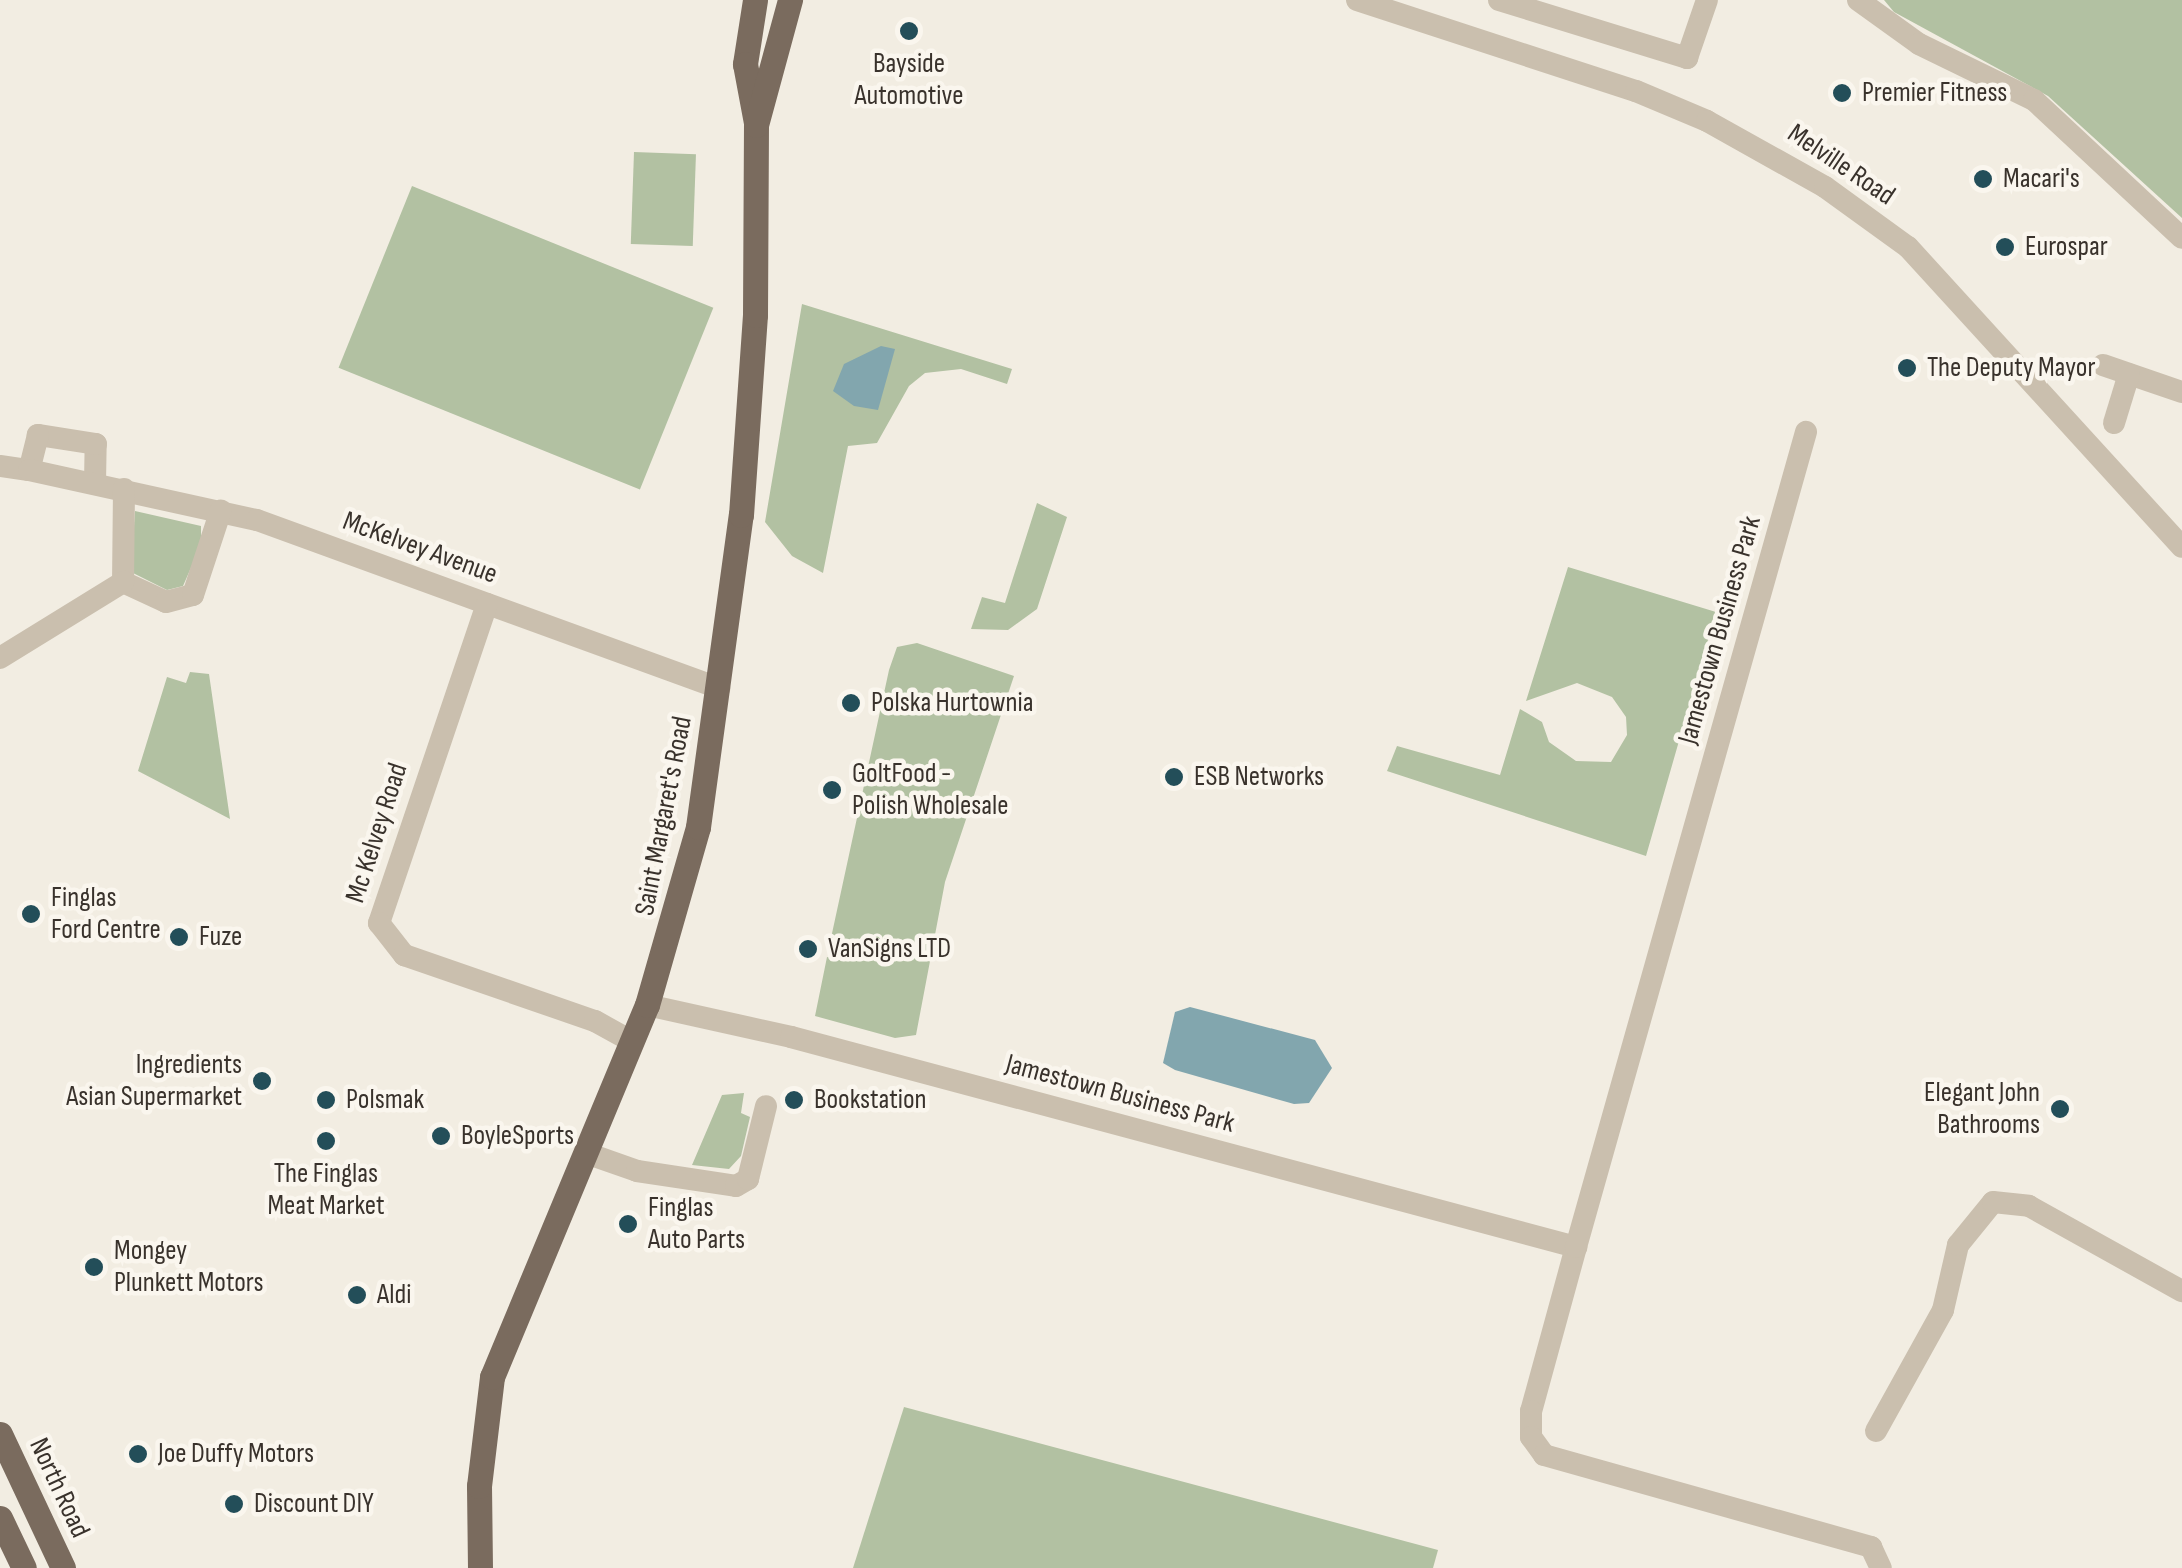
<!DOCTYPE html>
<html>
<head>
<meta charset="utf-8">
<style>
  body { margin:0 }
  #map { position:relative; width:2182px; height:1568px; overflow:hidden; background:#f2ede2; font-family:"Sofia Sans Condensed",sans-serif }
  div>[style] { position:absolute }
  .green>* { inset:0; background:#b2c1a2; transform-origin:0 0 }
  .water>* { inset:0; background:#82a6ae }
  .minor>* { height:22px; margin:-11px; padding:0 11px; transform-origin:11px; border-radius:11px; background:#cabfae }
  .major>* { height:25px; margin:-12.5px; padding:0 12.5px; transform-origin:12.5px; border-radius:12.5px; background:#7a6b5e }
  .dots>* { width:28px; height:28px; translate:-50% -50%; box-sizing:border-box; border:5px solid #faf6ee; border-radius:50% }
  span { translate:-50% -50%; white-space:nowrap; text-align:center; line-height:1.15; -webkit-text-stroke:9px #faf6ee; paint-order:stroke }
  .poi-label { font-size:28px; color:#39322c }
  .left { translate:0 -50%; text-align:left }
  .right { translate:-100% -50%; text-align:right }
  .street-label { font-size:28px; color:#39322c }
</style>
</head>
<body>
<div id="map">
  <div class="green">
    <i style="clip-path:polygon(1884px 0,2182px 0,2182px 218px,2048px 96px,1894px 12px)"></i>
    <i style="left:634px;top:152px;width:62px;height:92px;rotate:2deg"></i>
    <i style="left:412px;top:186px;width:325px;height:196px;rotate:22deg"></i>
    <i style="clip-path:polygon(802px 304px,1012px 369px,1007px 384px,961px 369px,925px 373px,909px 386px,877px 443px,848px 446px,823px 573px,792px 556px,765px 522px)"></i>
    <i style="clip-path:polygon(1037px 503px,1067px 517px,1037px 609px,1008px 630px,971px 629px,982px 597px,1005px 603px)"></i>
    <i style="clip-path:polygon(135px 511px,201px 526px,201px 545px,183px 586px,167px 590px,131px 572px)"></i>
    <i style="clip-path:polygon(1568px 567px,1716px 612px,1646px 856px,1387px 771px,1397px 746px,1500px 775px,1520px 709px,1542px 722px,1549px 742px,1576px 761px,1611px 762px,1627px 735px,1626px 717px,1612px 697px,1577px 683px,1526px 701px)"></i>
    <i style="clip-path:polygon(917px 643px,1014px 676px,945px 882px,916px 1035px,895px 1038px,815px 1016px,827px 957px,846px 961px,850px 942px,831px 938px,889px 670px,897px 647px)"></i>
    <i style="clip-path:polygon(190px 672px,209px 674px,230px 819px,138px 771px,167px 677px,186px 683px)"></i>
    <i style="clip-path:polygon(744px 1093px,741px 1113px,750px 1117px,741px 1156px,729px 1169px,692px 1165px,722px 1095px)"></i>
    <i style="clip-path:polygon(904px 1407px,1438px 1550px,1433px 1568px,853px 1568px)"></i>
  </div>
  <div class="water">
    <i style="clip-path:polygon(881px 346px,895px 349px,878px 410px,854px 406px,833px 391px,844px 364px)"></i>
    <i style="clip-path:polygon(1190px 1007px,1315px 1040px,1332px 1068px,1309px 1103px,1294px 1104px,1175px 1070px,1163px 1063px,1175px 1012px)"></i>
  </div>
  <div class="minor">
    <i style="left:1357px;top:0;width:293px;rotate:18.1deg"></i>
    <i style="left:1636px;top:91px;width:77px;rotate:22.9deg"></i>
    <i style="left:1707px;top:121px;width:135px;rotate:29.2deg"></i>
    <i style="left:1825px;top:187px;width:102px;rotate:35.9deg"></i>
    <i style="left:1908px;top:247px;width:406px;rotate:47.6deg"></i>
    <i style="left:1499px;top:0;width:197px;rotate:17.1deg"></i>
    <i style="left:1687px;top:58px;width:61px;rotate:-71deg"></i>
    <i style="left:1858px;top:0;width:75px;rotate:35.8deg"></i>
    <i style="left:1919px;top:44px;width:128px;rotate:26deg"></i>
    <i style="left:2034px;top:100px;width:202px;rotate:43deg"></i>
    <i style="left:2103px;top:365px;width:83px;rotate:18.9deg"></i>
    <i style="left:2114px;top:423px;width:51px;rotate:-73deg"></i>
    <i style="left:0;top:466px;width:29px;rotate:8deg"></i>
    <i style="left:95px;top:483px;width:39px;rotate:-89deg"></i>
    <i style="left:96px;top:444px;width:59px;rotate:-171.2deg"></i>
    <i style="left:38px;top:435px;width:36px;rotate:104deg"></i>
    <i style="left:29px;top:470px;width:233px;rotate:12.4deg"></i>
    <i style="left:257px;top:520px;width:492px;rotate:20deg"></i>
    <i style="left:124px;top:489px;width:93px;rotate:90.6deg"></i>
    <i style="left:123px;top:582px;width:47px;rotate:24.9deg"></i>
    <i style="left:166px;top:602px;width:28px;rotate:-15deg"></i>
    <i style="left:193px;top:595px;width:89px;rotate:-71.8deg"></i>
    <i style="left:487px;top:604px;width:337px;rotate:108.7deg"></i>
    <i style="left:379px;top:923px;width:41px;rotate:52deg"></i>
    <i style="left:404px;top:955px;width:202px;rotate:19.1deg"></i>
    <i style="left:595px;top:1021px;width:43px;rotate:28.9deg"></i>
    <i style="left:0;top:658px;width:145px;rotate:-31.7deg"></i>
    <i style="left:647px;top:1005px;width:148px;rotate:12.5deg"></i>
    <i style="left:791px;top:1037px;width:813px;rotate:14.98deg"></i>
    <i style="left:1576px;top:1247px;width:170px;rotate:105.3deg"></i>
    <i style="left:1531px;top:1411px;width:26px;rotate:90deg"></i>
    <i style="left:1531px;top:1437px;width:22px;rotate:54deg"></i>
    <i style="left:1544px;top:1455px;width:340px;rotate:15.7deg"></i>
    <i style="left:1871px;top:1547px;width:23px;rotate:65deg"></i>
    <i style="left:586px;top:1153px;width:54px;rotate:19.4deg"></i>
    <i style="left:637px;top:1171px;width:100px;rotate:8.6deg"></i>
    <i style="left:736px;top:1186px;width:14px;rotate:-30deg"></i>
    <i style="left:748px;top:1179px;width:75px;rotate:-76.1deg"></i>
    <i style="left:1576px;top:1247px;width:847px;rotate:-74.24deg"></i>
    <i style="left:1876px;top:1431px;width:138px;rotate:-61deg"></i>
    <i style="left:1943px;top:1310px;width:67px;rotate:-77deg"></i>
    <i style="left:1958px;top:1245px;width:55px;rotate:-50.9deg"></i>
    <i style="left:1993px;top:1202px;width:36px;rotate:6deg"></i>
    <i style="left:2029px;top:1206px;width:175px;rotate:29.1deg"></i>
  </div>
  <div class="major">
    <i style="left:755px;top:0;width:65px;rotate:98.9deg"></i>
    <i style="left:745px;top:64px;width:60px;rotate:79.4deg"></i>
    <i style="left:0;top:1434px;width:148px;rotate:64.8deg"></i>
    <i style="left:0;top:1518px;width:55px;rotate:64.4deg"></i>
    <i style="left:480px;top:1568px;width:82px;rotate:-90.7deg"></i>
    <i style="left:479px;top:1486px;width:110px;rotate:-83.2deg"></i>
    <i style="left:492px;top:1377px;width:403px;rotate:-67.4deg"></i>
    <i style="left:647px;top:1005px;width:185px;rotate:-74deg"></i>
    <i style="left:698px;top:827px;width:315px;rotate:-82.2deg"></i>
    <i style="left:741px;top:515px;width:200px;rotate:-86deg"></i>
    <i style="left:755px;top:315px;width:190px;rotate:-89.7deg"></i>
    <i style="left:756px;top:125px;width:130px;rotate:-74.8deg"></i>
  </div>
  <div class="dots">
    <i style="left:909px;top:31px;background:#234e59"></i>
    <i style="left:1842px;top:93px;background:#234e59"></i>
    <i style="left:1983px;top:179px;background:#234e59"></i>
    <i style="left:2005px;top:247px;background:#234e59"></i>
    <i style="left:1907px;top:368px;background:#234e59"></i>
    <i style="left:851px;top:703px;background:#234e59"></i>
    <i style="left:1174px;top:777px;background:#234e59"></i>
    <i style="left:832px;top:790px;background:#234e59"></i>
    <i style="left:31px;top:914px;background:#234e59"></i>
    <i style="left:179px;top:937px;background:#234e59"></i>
    <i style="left:808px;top:949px;background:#234e59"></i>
    <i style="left:262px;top:1081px;background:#234e59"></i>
    <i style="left:326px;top:1100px;background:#234e59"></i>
    <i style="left:794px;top:1100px;background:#234e59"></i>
    <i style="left:2060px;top:1109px;background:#234e59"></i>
    <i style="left:441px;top:1136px;background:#234e59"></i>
    <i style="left:326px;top:1141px;background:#234e59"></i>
    <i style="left:628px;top:1224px;background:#234e59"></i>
    <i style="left:94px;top:1267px;background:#234e59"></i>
    <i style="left:357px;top:1295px;background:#234e59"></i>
    <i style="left:138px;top:1454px;background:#234e59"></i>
    <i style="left:234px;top:1504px;background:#234e59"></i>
  </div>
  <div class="poi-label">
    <span style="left:909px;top:80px">Bayside<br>Automotive</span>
    <span class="left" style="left:1862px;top:93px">Premier Fitness</span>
    <span class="left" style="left:2003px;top:179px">Macari's</span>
    <span class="left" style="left:2025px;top:247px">Eurospar</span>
    <span class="left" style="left:1927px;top:368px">The Deputy Mayor</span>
    <span class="left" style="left:871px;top:703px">Polska Hurtownia</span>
    <span class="left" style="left:852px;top:790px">GoltFood -<br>Polish Wholesale</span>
    <span class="left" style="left:1194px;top:777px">ESB Networks</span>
    <span class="left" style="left:51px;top:914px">Finglas<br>Ford Centre</span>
    <span class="left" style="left:199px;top:937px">Fuze</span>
    <span class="left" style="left:828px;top:949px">VanSigns LTD</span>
    <span class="right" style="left:242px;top:1081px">Ingredients<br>Asian Supermarket</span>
    <span class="right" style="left:2040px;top:1109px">Elegant John<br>Bathrooms</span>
    <span class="left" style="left:346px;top:1100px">Polsmak</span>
    <span class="left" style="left:814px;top:1100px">Bookstation</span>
    <span class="left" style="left:461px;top:1136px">BoyleSports</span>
    <span style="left:326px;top:1190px">The Finglas<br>Meat Market</span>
    <span class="left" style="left:648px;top:1224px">Finglas<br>Auto Parts</span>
    <span class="left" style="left:114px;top:1267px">Mongey<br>Plunkett Motors</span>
    <span class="left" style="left:377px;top:1295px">Aldi</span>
    <span class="left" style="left:158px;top:1454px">Joe Duffy Motors</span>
    <span class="left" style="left:254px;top:1504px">Discount DIY</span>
  </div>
  <div class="street-label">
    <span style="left:1841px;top:165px;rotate:34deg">Melville Road</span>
    <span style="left:420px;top:548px;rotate:20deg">McKelvey Avenue</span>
    <span style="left:1720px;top:630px;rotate:-74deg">Jamestown Business Park</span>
    <span style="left:664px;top:816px;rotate:-79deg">Saint Margaret's Road</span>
    <span style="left:377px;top:833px;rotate:-72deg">Mc Kelvey Road</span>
    <span style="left:1120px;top:1094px;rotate:15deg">Jamestown Business Park</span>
    <span style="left:59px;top:1488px;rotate:65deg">North Road</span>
  </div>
</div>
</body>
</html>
